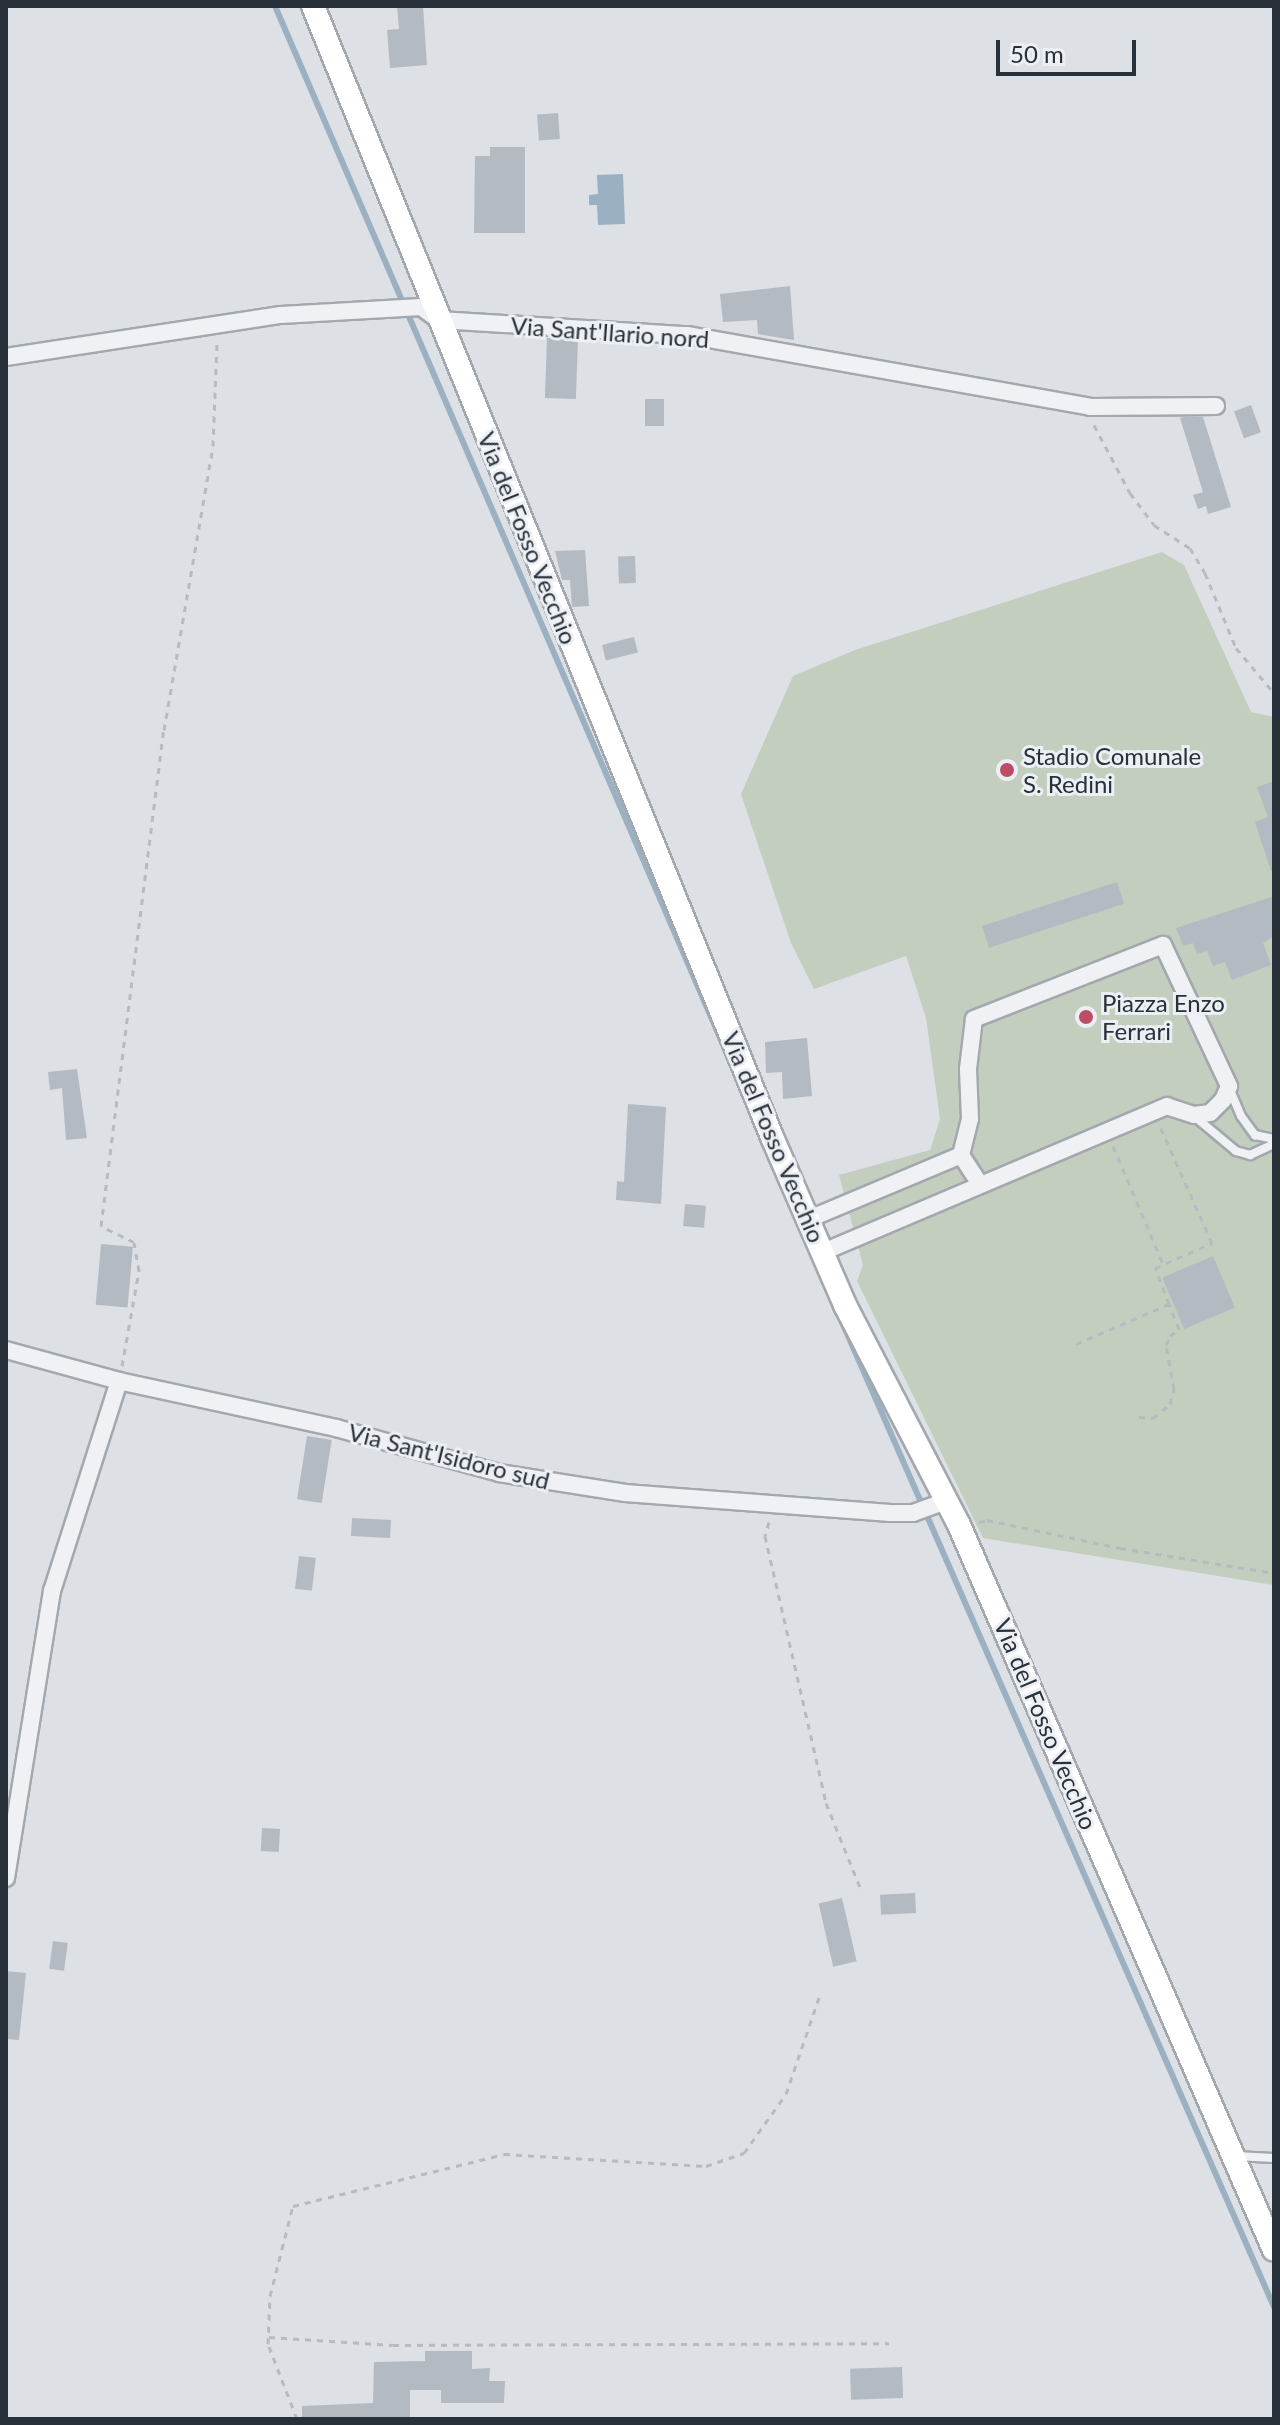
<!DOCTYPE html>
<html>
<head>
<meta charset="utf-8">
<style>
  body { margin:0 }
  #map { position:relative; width:1280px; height:2425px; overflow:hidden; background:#dde0e5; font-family:Lato,sans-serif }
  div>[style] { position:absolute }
  .green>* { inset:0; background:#c4cebe }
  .water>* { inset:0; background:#9bb1c2 }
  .stream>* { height:6px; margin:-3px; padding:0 3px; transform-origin:3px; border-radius:3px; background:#9bb1c2 }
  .building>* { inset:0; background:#b4bac1; transform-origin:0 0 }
  .path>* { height:3px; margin-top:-1.5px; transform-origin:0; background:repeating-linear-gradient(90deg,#b7bbc0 0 6px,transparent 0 12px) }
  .roads { filter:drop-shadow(2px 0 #a3a8ae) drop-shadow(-2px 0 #a3a8ae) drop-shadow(0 2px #a3a8ae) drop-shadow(0 -2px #a3a8ae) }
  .lane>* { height:8px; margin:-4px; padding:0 4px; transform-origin:4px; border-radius:4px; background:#eff1f4 }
  .street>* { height:16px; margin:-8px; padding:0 8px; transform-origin:8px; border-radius:8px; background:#eff1f4 }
  .secondary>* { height:22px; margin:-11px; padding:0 11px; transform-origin:11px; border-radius:11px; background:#fff }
  .dots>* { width:22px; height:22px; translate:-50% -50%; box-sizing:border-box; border:4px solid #eceff3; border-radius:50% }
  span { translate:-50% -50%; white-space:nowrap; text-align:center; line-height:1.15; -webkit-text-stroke:6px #eceff3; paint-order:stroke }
  .street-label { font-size:24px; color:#28303a }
  .poi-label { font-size:24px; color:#28303a }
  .left { translate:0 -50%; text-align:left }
  .frame { position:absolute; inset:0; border:8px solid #28303a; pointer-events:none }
  .scale { position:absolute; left:996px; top:40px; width:140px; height:36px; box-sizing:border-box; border:4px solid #28303a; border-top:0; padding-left:10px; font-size:24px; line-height:28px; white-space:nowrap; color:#28303a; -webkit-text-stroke:6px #eceff3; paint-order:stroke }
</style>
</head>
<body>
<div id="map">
  <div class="green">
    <i style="clip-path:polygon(1162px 552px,1184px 565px,1251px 712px,1274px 717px,1274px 1585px,983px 1538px,857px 1281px,863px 1265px,839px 1175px,930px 1150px,940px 1119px,926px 1018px,906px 956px,814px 989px,791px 943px,741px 794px,793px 676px,855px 650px)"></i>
  </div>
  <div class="water">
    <i style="clip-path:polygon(623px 174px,625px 224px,598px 225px,597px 205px,589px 205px,589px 195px,598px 194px,597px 175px)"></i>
  </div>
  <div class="stream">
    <i style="left:275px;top:6px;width:1149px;rotate:66.67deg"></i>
    <i style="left:842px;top:1322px;width:1076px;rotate:66.32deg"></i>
  </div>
  <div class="building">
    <i style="clip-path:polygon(397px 6px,423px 6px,427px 65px,390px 68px,387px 30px,399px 29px)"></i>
    <i style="left:558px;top:113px;width:26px;height:21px;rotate:86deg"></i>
    <i style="clip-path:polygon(490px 147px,525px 147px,525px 233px,474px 233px,475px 156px,490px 156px)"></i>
    <i style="clip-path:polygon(790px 286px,794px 340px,758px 334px,757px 320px,723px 322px,720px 294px)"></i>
    <i style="left:547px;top:338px;width:31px;height:60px;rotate:2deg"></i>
    <i style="left:664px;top:399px;width:27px;height:19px;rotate:90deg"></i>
    <i style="left:1251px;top:405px;width:29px;height:18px;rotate:70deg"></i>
    <i style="clip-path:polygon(1184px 417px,1203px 417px,1231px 507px,1208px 514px,1206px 506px,1198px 509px,1193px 495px,1203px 492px,1180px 418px)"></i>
    <i style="clip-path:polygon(585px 550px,589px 606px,572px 607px,570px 580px,562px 580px,555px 551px)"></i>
    <i style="left:635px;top:556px;width:27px;height:17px;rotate:88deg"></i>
    <i style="left:634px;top:637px;width:16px;height:33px;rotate:76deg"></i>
    <i style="clip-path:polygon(1274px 781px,1274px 871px,1271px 871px,1255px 822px,1268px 817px,1257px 787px)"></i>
    <i style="left:1117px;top:882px;width:23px;height:142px;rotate:72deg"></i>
    <i style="clip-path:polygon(1274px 896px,1274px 936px,1263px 943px,1271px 965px,1232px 980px,1225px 962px,1213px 966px,1207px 951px,1197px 954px,1193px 943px,1183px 946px,1176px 928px)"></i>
    <i style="clip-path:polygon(807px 1038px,812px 1096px,783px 1099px,782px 1072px,766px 1073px,765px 1042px)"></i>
    <i style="clip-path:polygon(77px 1069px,87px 1138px,66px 1140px,62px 1088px,50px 1090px,48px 1072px)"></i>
    <i style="clip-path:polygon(628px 1104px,666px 1107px,661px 1204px,616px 1200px,617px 1181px,624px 1182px)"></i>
    <i style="left:685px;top:1204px;width:21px;height:22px;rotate:5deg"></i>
    <i style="left:101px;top:1244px;width:32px;height:61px;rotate:5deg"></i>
    <i style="left:1213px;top:1256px;width:56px;height:55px;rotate:67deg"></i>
    <i style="left:307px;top:1436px;width:25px;height:64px;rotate:9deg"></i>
    <i style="left:352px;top:1518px;width:39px;height:18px;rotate:3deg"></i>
    <i style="left:299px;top:1556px;width:17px;height:33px;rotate:7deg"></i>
    <i style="left:262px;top:1828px;width:18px;height:23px;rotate:3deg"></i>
    <i style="left:915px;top:1893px;width:20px;height:35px;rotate:87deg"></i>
    <i style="left:842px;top:1898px;width:65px;height:24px;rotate:77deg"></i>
    <i style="left:53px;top:1941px;width:15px;height:28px;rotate:8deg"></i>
    <i style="clip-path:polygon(6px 1971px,26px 1973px,19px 2040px,6px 2039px)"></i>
    <i style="clip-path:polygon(425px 2351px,472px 2351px,472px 2369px,490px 2368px,489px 2381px,505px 2381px,504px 2403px,441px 2403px,441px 2390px,410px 2390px,410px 2418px,302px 2419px,302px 2406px,373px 2403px,374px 2362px,425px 2361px)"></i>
    <i style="left:902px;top:2367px;width:31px;height:52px;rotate:88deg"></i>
  </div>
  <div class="path">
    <i style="left:1094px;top:425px;width:77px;rotate:62.1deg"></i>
    <i style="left:1130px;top:493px;width:40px;rotate:53deg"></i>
    <i style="left:1154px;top:525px;width:43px;rotate:32.6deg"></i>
    <i style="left:1190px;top:548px;width:29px;rotate:59deg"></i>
    <i style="left:1205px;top:573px;width:81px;rotate:67.5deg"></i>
    <i style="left:1236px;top:648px;width:59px;rotate:49.8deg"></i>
    <i style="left:1113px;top:1146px;width:128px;rotate:67deg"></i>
    <i style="left:1076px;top:1344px;width:101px;rotate:-23.3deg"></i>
    <i style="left:1169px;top:1304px;width:39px;rotate:-111deg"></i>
    <i style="left:1155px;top:1268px;width:62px;rotate:-23.7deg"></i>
    <i style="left:1212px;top:1243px;width:128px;rotate:-114deg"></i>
    <i style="left:122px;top:1366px;width:97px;rotate:-79.9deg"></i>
    <i style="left:139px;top:1271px;width:29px;rotate:-100deg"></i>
    <i style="left:134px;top:1242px;width:37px;rotate:-154deg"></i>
    <i style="left:101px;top:1226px;width:500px;rotate:-82.8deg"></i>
    <i style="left:164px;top:730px;width:288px;rotate:-80.2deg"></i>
    <i style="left:213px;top:446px;width:105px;rotate:-87.8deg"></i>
    <i style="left:1139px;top:1417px;width:14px;rotate:4deg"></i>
    <i style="left:1153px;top:1418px;width:22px;rotate:-39deg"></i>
    <i style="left:1170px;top:1404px;width:16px;rotate:-75deg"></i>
    <i style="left:1174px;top:1389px;width:45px;rotate:-100.3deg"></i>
    <i style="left:1166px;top:1345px;width:10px;rotate:-66deg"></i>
    <i style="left:1170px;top:1336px;width:11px;rotate:-38deg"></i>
    <i style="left:1179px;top:1329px;width:27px;rotate:-112deg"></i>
    <i style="left:769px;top:1522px;width:15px;rotate:106deg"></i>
    <i style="left:765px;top:1536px;width:274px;rotate:77.1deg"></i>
    <i style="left:826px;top:1803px;width:96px;rotate:68deg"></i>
    <i style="left:979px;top:1522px;width:8px;rotate:-14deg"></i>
    <i style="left:987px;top:1520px;width:136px;rotate:11.9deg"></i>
    <i style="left:1120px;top:1548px;width:156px;rotate:9.2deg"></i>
    <i style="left:269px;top:2337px;width:124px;rotate:3.7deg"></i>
    <i style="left:393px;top:2345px;width:496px;rotate:-0.2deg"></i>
    <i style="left:297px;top:2419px;width:80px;rotate:-111.1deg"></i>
    <i style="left:268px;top:2344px;width:48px;rotate:-87.6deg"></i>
    <i style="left:270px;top:2296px;width:93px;rotate:-75.7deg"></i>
    <i style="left:293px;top:2206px;width:217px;rotate:-13.8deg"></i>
    <i style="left:504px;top:2154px;width:202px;rotate:3.4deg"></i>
    <i style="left:706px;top:2166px;width:40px;rotate:-18.9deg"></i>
    <i style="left:744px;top:2153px;width:72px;rotate:-54.6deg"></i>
    <i style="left:786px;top:2094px;width:108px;rotate:-71.1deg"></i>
  </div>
  <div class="roads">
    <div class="lane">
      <i style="left:1230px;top:1090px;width:28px;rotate:67deg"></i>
      <i style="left:1241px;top:1116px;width:24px;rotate:54deg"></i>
      <i style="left:1255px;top:1135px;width:19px;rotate:12deg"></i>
      <i style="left:1194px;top:1116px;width:55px;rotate:39.8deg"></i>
      <i style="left:1236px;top:1151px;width:15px;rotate:16deg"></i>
      <i style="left:1250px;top:1155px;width:26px;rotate:-25deg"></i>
      <i style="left:1235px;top:2156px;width:39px;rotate:3deg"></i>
    </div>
    <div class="street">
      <i style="left:6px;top:357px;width:278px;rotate:-8.7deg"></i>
      <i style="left:281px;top:315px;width:140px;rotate:-3.3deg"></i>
      <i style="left:421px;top:307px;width:22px;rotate:36deg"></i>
      <i style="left:439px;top:320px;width:248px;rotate:3.5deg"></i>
      <i style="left:687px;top:335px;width:409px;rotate:10.1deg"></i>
      <i style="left:1090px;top:407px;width:126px;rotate:-0.5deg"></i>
      <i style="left:961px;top:1155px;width:35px;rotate:57deg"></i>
      <i style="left:809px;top:1219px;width:165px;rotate:-22.8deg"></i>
      <i style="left:961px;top:1155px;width:37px;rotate:-76deg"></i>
      <i style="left:970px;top:1119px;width:50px;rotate:-92.3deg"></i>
      <i style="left:968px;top:1069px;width:50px;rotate:-83.2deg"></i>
      <i style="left:974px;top:1019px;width:203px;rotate:-21.4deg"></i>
      <i style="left:1163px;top:945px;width:156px;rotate:64.9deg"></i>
      <i style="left:1229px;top:1086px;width:15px;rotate:113deg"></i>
      <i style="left:1223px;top:1100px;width:18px;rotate:135deg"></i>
      <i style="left:1210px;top:1113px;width:16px;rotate:173deg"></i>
      <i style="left:1194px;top:1115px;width:28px;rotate:-162deg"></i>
      <i style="left:1167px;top:1106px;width:374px;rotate:157deg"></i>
      <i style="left:6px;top:1350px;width:117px;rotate:15.3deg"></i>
      <i style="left:119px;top:1381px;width:222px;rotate:12.2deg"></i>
      <i style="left:336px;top:1428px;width:169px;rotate:15.4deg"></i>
      <i style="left:499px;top:1473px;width:128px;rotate:9deg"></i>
      <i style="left:625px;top:1493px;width:266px;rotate:4.3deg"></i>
      <i style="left:890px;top:1513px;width:23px"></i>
      <i style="left:913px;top:1513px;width:35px;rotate:-20deg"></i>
      <i style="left:6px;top:1878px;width:291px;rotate:-80.9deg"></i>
      <i style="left:52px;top:1591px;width:220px;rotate:-72.3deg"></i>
    </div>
    <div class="secondary">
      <i style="left:313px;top:6px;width:1221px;rotate:67.91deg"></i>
      <i style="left:772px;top:1137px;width:183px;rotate:66.5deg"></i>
      <i style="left:845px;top:1305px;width:248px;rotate:62.6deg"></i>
      <i style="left:959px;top:1525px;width:790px;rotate:66.52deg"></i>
    </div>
  </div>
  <div class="dots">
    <i style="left:1007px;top:770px;background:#bf4c66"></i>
    <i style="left:1086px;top:1017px;background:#bf4c66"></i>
  </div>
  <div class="street-label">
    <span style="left:610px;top:332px;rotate:4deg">Via Sant'Ilario nord</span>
    <span style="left:528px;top:538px;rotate:68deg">Via del Fosso Vecchio</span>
    <span style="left:774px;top:1137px;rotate:67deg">Via del Fosso Vecchio</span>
    <span style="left:449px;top:1456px;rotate:14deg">Via Sant'Isidoro sud</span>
    <span style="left:1046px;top:1724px;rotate:67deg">Via del Fosso Vecchio</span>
  </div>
  <div class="poi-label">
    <span class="left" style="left:1023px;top:770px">Stadio Comunale<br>S. Redini</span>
    <span class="left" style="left:1102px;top:1017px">Piazza Enzo<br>Ferrari</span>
  </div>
  <div class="frame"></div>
  <div class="scale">50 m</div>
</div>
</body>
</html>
